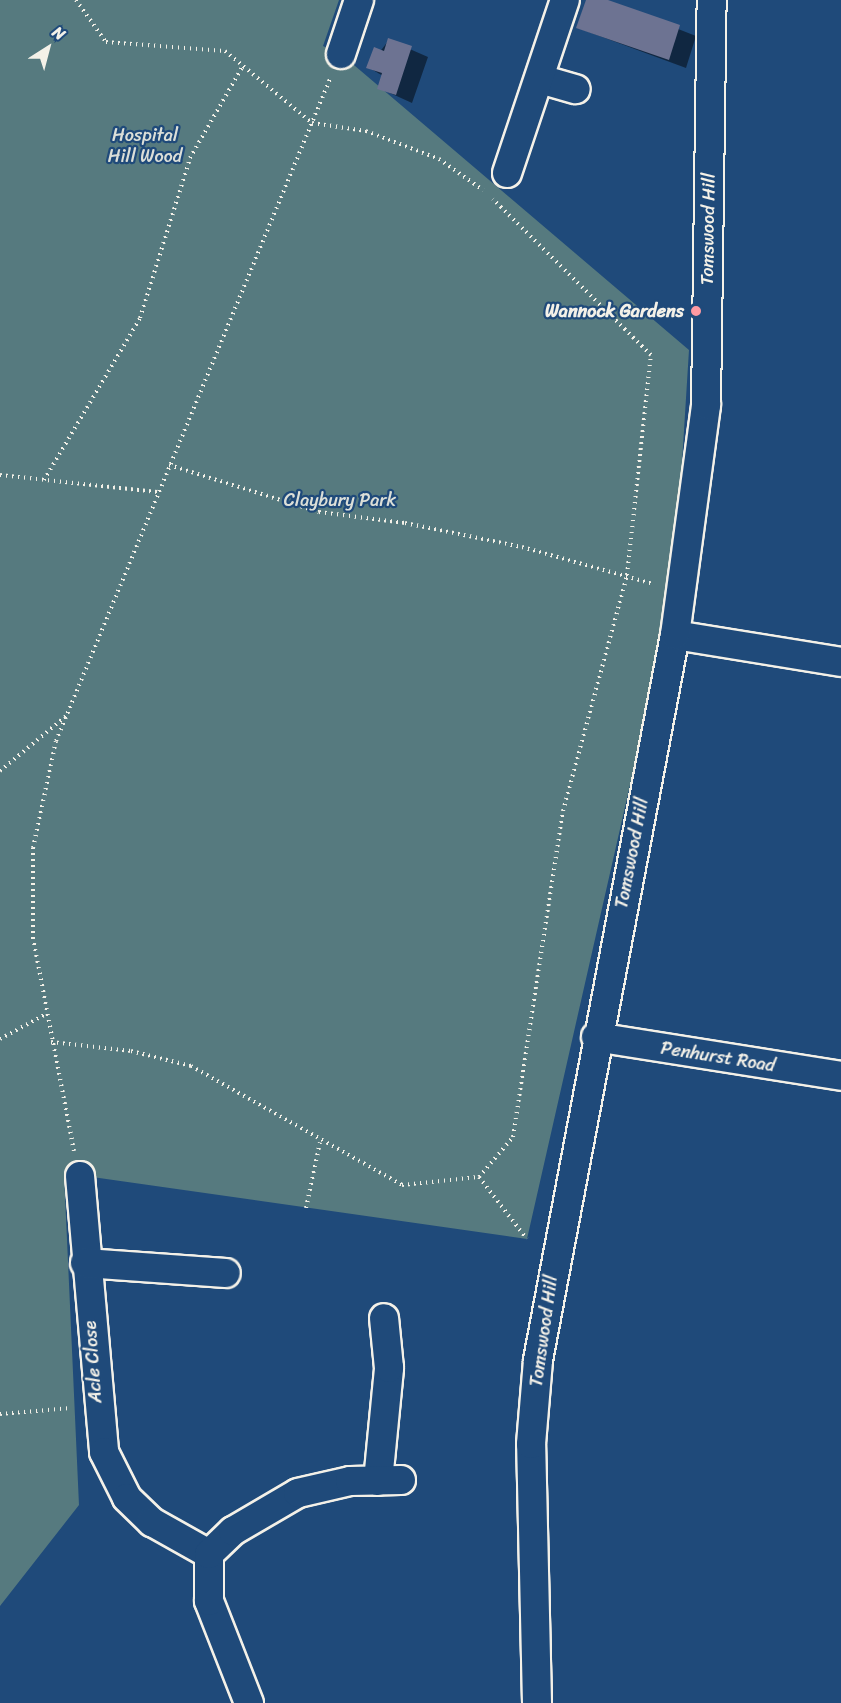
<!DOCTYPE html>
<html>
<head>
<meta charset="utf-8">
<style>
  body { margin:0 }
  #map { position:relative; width:841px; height:1703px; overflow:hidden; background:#1f4a7a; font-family:Sriracha,sans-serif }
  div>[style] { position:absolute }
  .green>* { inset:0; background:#567a7f }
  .shadow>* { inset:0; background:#0007 }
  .building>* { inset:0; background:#6d7392 }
  .path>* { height:4px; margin-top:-2px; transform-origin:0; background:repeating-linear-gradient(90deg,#f4f1e8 0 1.5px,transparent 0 6px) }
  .roads { filter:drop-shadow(2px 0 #f4f1e8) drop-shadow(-2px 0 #f4f1e8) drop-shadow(0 2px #f4f1e8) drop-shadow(0 -2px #f4f1e8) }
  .minor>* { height:28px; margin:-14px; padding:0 14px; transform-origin:14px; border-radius:14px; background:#1f4a7a }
  .dots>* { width:16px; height:16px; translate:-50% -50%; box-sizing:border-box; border:3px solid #1f4a7a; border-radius:50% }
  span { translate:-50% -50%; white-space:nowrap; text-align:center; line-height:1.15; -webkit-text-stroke:4.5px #1f4a7a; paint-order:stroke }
  .park-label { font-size:18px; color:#dcdfd8 }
  .street-label { font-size:18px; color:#f4f1e8 }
  .poi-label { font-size:18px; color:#f4f1e8; font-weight:700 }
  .right { translate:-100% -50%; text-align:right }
  .north { position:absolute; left:18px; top:18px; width:60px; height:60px; -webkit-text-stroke:4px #1f4a7a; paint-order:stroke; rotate:36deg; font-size:16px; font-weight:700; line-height:24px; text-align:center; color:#f4f1e8 }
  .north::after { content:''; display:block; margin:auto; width:21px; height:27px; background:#f4f1e8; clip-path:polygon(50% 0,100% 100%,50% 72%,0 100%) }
</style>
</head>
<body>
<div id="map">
  <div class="green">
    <i style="clip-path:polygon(0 0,339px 0,323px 46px,341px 54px,689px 350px,674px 591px,527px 1239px,64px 1173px,79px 1505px,0 1606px)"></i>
  </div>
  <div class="shadow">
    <i style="clip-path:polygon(588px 0,604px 0,696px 36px,686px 68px,578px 28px)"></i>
    <i style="clip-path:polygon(389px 40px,428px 57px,412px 103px,379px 88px,383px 76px,368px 67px)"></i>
  </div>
  <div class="building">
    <i style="clip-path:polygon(586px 0,608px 0,680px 25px,669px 60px,576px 28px)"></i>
    <i style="clip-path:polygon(388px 38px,412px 46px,396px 95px,377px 89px,382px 73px,366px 68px,374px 47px,384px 51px)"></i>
  </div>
  <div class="path">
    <i style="left:76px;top:0;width:52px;rotate:54.5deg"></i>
    <i style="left:106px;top:42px;width:119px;rotate:4.3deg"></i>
    <i style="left:225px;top:51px;width:113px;rotate:39.6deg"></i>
    <i style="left:312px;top:123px;width:55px;rotate:8.4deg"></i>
    <i style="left:366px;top:131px;width:78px;rotate:21deg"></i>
    <i style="left:439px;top:159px;width:54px;rotate:35.2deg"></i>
    <i style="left:169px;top:465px;width:157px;rotate:17.4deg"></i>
    <i style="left:319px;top:512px;width:87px;rotate:7.3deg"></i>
    <i style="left:405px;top:523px;width:119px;rotate:11.6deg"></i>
    <i style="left:522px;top:547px;width:137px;rotate:15.7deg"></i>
    <i style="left:0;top:475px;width:158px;rotate:6.2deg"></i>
    <i style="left:44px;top:480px;width:188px;rotate:-59.3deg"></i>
    <i style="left:140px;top:318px;width:168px;rotate:-72.6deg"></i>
    <i style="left:190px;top:158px;width:106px;rotate:-60.1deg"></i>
    <i style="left:0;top:771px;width:86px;rotate:-39.8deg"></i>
    <i style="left:0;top:1039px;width:52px;rotate:-28.5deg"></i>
    <i style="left:51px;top:1042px;width:81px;rotate:6.4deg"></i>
    <i style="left:131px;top:1051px;width:62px;rotate:14deg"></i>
    <i style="left:191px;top:1066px;width:242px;rotate:29.4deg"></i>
    <i style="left:402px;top:1185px;width:77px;rotate:-5.9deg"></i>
    <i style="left:479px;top:1177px;width:52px;rotate:-49.6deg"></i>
    <i style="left:513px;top:1137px;width:330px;rotate:-81.3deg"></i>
    <i style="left:563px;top:811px;width:245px;rotate:-74.8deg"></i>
    <i style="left:627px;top:575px;width:221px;rotate:-83.8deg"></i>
    <i style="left:651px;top:355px;width:222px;rotate:-135.4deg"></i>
    <i style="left:74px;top:1151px;width:216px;rotate:-100.9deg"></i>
    <i style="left:33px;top:939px;width:91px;rotate:-90deg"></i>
    <i style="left:33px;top:848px;width:109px;rotate:-77.9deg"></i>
    <i style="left:56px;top:741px;width:716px;rotate:-67.52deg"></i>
    <i style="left:479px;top:1177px;width:78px;rotate:52.3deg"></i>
    <i style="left:306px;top:1208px;width:67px;rotate:-78deg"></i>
    <i style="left:0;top:1414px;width:71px;rotate:-4.8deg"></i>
  </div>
  <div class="roads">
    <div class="minor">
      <i style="left:341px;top:54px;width:57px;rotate:-71.6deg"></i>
      <i style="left:540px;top:79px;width:37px;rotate:16deg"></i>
      <i style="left:507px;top:173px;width:182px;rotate:-71.5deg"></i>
      <i style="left:675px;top:635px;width:168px;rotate:9.2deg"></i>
      <i style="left:596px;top:1037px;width:248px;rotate:9deg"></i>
      <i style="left:80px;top:1176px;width:277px;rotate:85deg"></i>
      <i style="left:104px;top:1452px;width:51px;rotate:63.4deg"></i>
      <i style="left:127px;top:1498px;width:35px;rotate:44deg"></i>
      <i style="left:152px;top:1522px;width:65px;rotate:29.3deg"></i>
      <i style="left:85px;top:1263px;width:141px;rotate:4.1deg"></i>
      <i style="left:378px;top:1481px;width:114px;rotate:-84.4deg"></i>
      <i style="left:389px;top:1368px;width:50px;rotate:-95.7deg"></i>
      <i style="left:249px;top:1703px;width:110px;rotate:-111.4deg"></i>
      <i style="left:209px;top:1601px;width:47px;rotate:-90deg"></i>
      <i style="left:209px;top:1554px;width:33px;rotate:-44deg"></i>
      <i style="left:233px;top:1531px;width:75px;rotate:-30.3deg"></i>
      <i style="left:298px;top:1493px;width:53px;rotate:-13deg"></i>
      <i style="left:350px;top:1481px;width:51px;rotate:-1.1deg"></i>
      <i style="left:537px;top:1703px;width:259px;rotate:-91.3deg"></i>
      <i style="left:531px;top:1444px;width:84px;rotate:-85.2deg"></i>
      <i style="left:538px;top:1360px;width:738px;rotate:-79.3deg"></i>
      <i style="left:675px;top:635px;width:232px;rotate:-82.3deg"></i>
      <i style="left:706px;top:405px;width:405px;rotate:-89.2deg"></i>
    </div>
  </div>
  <div class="dots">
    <i style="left:696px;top:311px;background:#ff9aa2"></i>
  </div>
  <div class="park-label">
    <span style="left:145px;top:146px">Hospital<br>Hill Wood</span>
    <span style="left:340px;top:500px">Claybury Park</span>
  </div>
  <div class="street-label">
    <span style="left:708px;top:229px;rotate:-89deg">Tomswood Hill</span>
    <span style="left:632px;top:853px;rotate:-79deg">Tomswood Hill</span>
    <span style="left:718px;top:1057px;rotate:9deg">Penhurst Road</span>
    <span style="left:544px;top:1331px;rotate:-82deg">Tomswood Hill</span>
    <span style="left:93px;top:1362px;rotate:-94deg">Acle Close</span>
  </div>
  <div class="poi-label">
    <span class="right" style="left:684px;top:311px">Wannock Gardens</span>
  </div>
  <div class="north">N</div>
</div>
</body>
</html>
